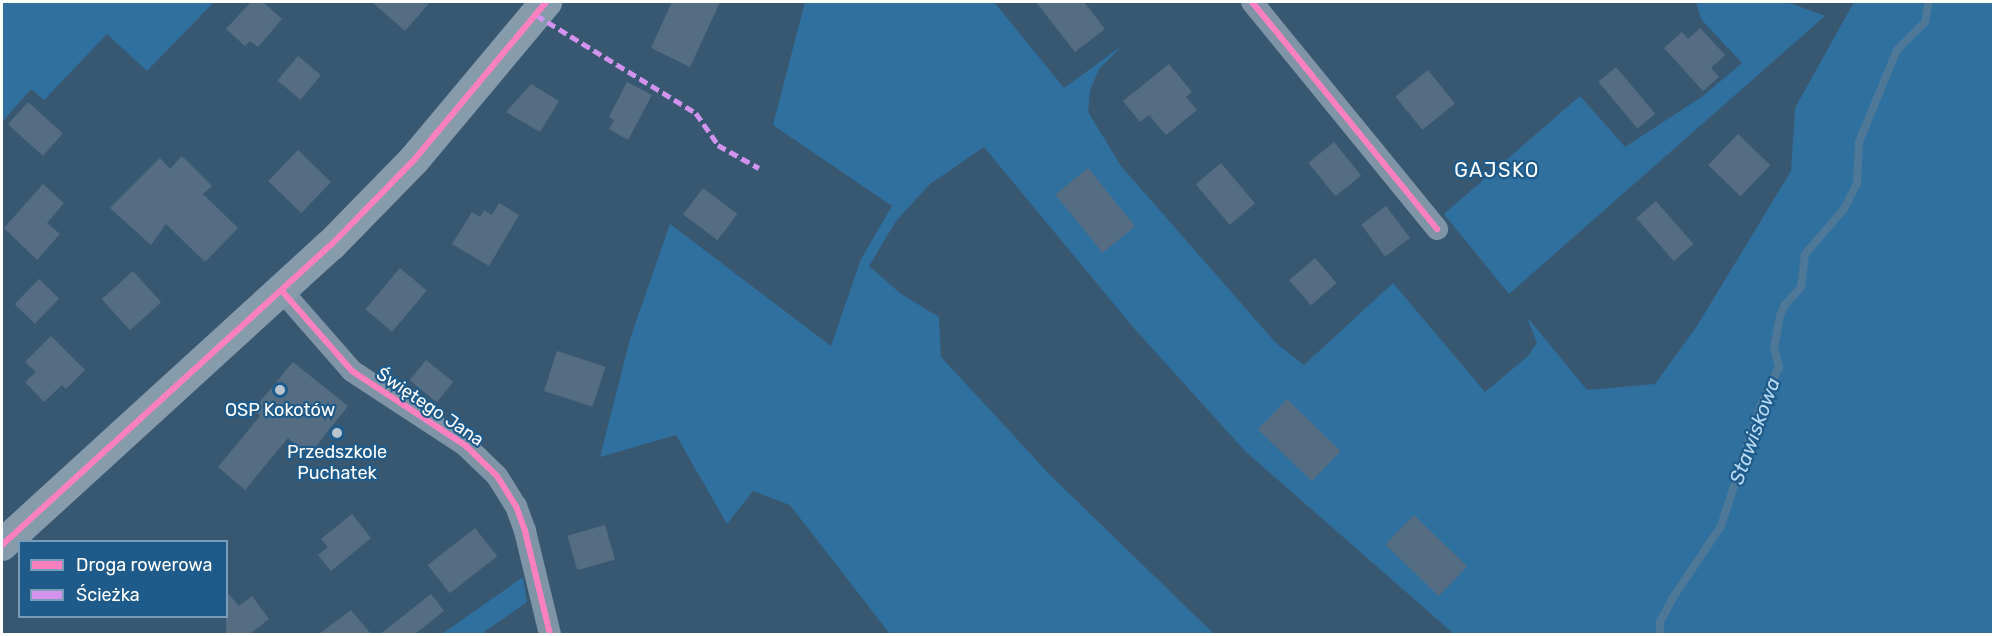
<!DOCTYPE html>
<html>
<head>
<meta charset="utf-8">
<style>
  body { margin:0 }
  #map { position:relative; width:1995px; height:636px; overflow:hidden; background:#385872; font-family:Rubik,sans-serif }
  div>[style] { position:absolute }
  .green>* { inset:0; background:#30709f }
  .stream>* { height:8px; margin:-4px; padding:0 4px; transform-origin:4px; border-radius:4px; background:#4e7898 }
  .building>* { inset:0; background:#546d82; transform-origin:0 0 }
  .street>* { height:22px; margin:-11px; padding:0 11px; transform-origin:11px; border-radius:11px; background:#7f94a7 }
  .secondary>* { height:32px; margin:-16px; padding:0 16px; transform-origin:16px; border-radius:16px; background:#869bac }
  .quiet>* { height:4.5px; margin-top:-2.25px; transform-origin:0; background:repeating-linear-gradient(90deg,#d193ec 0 9px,transparent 0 13.5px) }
  .cycleway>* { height:6px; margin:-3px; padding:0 3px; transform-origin:3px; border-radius:3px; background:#ff80c0 }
  .dots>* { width:16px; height:16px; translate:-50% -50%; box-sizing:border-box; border:3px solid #1f5b8a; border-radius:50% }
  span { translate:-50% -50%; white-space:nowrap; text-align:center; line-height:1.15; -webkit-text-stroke:4.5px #1f5b8a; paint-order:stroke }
  .street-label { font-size:18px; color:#fff }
  .poi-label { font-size:18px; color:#fff }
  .neighbourhood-label { font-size:20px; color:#fff; letter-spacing:1.5px }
  .water-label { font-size:20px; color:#b6daf3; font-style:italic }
  .frame { position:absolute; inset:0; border:3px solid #fff; pointer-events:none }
  .legend { position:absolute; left:18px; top:540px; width:210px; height:78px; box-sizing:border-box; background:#1f5b8a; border:2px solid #799db9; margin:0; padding:8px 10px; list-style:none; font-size:18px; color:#fff }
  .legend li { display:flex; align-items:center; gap:12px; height:30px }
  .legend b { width:30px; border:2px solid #799db9 }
</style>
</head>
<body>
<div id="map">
  <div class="green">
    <i style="clip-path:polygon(2px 2px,214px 2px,147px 71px,107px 34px,44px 100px,31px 89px,2px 122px)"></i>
    <i style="clip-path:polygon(805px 2px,994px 2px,1064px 88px,1123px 45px,1099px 69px,1090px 90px,1088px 112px,1121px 166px,1276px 343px,1304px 365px,1393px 283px,1485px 392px,1528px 356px,1537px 343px,1527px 317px,1587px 390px,1655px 384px,1697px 326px,1791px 171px,1795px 108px,1854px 2px,1993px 2px,1993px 634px,1454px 634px,1245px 451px,1133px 327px,984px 147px,930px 184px,896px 221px,869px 266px,901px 294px,939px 317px,941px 357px,1050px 475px,1214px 634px,890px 634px,790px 505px,753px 491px,727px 524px,676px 435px,600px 457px,630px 339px,670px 224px,831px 346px,861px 259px,892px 206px,773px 125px)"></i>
    <i style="clip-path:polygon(1696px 2px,1787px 2px,1825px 16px,1509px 294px,1444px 214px,1580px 96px,1625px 147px,1703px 96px,1742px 63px,1701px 19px)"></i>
    <i style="clip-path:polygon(523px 577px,527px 602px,481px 634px,442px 634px)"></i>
  </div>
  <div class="stream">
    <i style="left:1660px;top:634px;width:12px;rotate:-90deg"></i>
    <i style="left:1660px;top:622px;width:26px;rotate:-62deg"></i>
    <i style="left:1672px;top:599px;width:88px;rotate:-56.1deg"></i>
    <i style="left:1721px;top:526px;width:125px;rotate:-71.9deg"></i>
    <i style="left:1760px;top:407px;width:44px;rotate:-64.6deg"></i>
    <i style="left:1779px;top:367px;width:21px;rotate:-104deg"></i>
    <i style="left:1774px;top:347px;width:31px;rotate:-79deg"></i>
    <i style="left:1780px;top:317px;width:12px;rotate:-70deg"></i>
    <i style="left:1784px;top:306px;width:25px;rotate:-48deg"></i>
    <i style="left:1801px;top:287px;width:33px;rotate:-83deg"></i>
    <i style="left:1805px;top:254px;width:60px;rotate:-49.1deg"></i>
    <i style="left:1844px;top:209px;width:29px;rotate:-63deg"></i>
    <i style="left:1857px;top:183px;width:41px;rotate:-87.2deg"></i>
    <i style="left:1859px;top:142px;width:100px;rotate:-67.6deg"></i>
    <i style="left:1897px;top:50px;width:40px;rotate:-45deg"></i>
    <i style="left:1925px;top:22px;width:20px;rotate:-79deg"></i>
  </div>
  <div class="building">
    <i style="clip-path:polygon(251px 2px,263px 2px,282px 19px,258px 47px,250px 41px,245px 46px,226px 29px)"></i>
    <i style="clip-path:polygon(372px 2px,430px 2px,405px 31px)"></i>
    <i style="clip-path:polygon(672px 2px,720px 2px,690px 67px,651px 48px)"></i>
    <i style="clip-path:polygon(1036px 2px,1084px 2px,1105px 29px,1075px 52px)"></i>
    <i style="clip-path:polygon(1700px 28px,1725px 55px,1711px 68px,1719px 77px,1703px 91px,1664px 48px,1682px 32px,1688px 39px)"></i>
    <i style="left:298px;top:56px;width:30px;height:32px;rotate:40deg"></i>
    <i style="clip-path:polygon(1169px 64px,1192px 92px,1186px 97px,1197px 110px,1166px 135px,1149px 115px,1140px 122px,1123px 101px)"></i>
    <i style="left:1616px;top:67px;width:61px;height:23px;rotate:50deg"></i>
    <i style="left:1428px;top:70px;width:43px;height:42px;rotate:51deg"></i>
    <i style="clip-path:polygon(627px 82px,652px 95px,628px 140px,609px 129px,614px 120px,609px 117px)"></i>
    <i style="clip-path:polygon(531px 84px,559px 101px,540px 132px,506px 112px)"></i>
    <i style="left:28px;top:102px;width:47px;height:30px;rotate:42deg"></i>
    <i style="left:1738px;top:134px;width:45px;height:43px;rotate:44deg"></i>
    <i style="left:1334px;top:142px;width:43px;height:33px;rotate:51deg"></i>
    <i style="left:298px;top:150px;width:46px;height:43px;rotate:44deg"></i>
    <i style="clip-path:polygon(182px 156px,212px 186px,203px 194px,238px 228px,205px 262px,166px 224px,151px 245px,110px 208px,160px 158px,170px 169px)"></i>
    <i style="left:1221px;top:163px;width:53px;height:33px;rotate:50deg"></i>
    <i style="left:1088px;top:168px;width:75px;height:42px;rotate:51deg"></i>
    <i style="clip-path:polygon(43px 184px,64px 203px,47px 223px,60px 234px,37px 260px,4px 228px)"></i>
    <i style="left:703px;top:188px;width:43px;height:33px;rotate:37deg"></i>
    <i style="left:1656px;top:201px;width:57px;height:26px;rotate:49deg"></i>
    <i style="clip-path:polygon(499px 203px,519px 215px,489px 266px,452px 244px,472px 212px,480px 217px,484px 210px,492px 215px)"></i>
    <i style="left:1386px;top:206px;width:40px;height:31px;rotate:53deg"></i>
    <i style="left:1315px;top:258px;width:33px;height:34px;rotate:49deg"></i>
    <i style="left:400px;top:268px;width:35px;height:54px;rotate:40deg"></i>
    <i style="left:133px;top:271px;width:42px;height:42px;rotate:48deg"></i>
    <i style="left:39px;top:279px;width:28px;height:35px;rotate:44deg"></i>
    <i style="clip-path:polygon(51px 336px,85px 370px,66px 389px,62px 385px,44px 402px,25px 382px,36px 372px,25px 362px)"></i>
    <i style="left:557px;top:351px;width:51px;height:42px;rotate:18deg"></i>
    <i style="left:426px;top:360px;width:35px;height:26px;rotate:39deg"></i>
    <i style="clip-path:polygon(293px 362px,348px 406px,309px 455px,288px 438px,245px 490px,218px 467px,260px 416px,253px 410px)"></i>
    <i style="left:1287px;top:399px;width:75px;height:42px;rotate:44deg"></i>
    <i style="clip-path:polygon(352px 514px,371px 538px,331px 571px,318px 555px,328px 547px,321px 539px)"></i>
    <i style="left:1414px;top:515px;width:74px;height:41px;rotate:44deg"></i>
    <i style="left:605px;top:525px;width:36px;height:39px;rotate:74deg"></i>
    <i style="left:475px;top:528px;width:36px;height:60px;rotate:52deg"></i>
    <i style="clip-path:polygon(226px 591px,239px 606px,252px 596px,269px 619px,250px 634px,226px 634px)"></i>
    <i style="clip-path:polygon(431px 594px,444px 611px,415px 634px,380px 634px)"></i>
    <i style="clip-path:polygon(351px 610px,371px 634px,319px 634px)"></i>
  </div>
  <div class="street">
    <i style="left:1252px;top:2px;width:293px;rotate:50.8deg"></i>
    <i style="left:282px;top:291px;width:106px;rotate:48.8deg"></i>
    <i style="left:352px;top:371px;width:136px;rotate:33.3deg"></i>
    <i style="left:466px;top:446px;width:43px;rotate:44.1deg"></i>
    <i style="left:497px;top:476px;width:36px;rotate:58deg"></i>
    <i style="left:516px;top:506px;width:27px;rotate:70deg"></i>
    <i style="left:525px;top:531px;width:106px;rotate:76.4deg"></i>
  </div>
  <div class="secondary">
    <i style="left:2px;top:545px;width:445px;rotate:-42.4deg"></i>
    <i style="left:331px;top:245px;width:119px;rotate:-45.7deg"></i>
    <i style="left:414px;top:160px;width:206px;rotate:-50.1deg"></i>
  </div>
  <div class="quiet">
    <i style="left:536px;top:15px;width:188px;rotate:31.5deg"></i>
    <i style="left:696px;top:113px;width:39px;rotate:55deg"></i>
    <i style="left:718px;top:145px;width:47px;rotate:29.3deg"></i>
  </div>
  <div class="cycleway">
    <i style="left:1252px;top:2px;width:293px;rotate:50.8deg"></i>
    <i style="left:282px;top:291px;width:106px;rotate:48.8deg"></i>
    <i style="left:352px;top:371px;width:136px;rotate:33.3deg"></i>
    <i style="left:466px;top:446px;width:43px;rotate:44.1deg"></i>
    <i style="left:497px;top:476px;width:36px;rotate:58deg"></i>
    <i style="left:516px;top:506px;width:27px;rotate:70deg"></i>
    <i style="left:525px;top:531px;width:106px;rotate:76.4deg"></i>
    <i style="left:2px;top:545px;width:445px;rotate:-42.4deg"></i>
    <i style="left:331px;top:245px;width:119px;rotate:-45.7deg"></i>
    <i style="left:414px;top:160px;width:206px;rotate:-50.1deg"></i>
  </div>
  <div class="dots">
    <i style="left:280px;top:390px;background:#b9c5ce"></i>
    <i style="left:337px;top:433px;background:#b9c5ce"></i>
  </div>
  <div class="street-label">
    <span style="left:430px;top:407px;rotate:34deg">Świętego Jana</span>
  </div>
  <div class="poi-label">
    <span style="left:280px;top:410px">OSP Kokotów</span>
    <span style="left:337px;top:463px">Przedszkole<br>Puchatek</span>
  </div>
  <div class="neighbourhood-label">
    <span style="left:1497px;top:170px">GAJSKO</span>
  </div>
  <div class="water-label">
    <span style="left:1755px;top:431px;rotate:-70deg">Stawiskowa</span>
  </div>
  <div class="frame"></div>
  <ul class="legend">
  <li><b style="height:8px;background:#ff80c0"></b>Droga rowerowa</li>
  <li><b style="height:8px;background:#d193ec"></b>Ścieżka</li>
  </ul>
</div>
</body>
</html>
